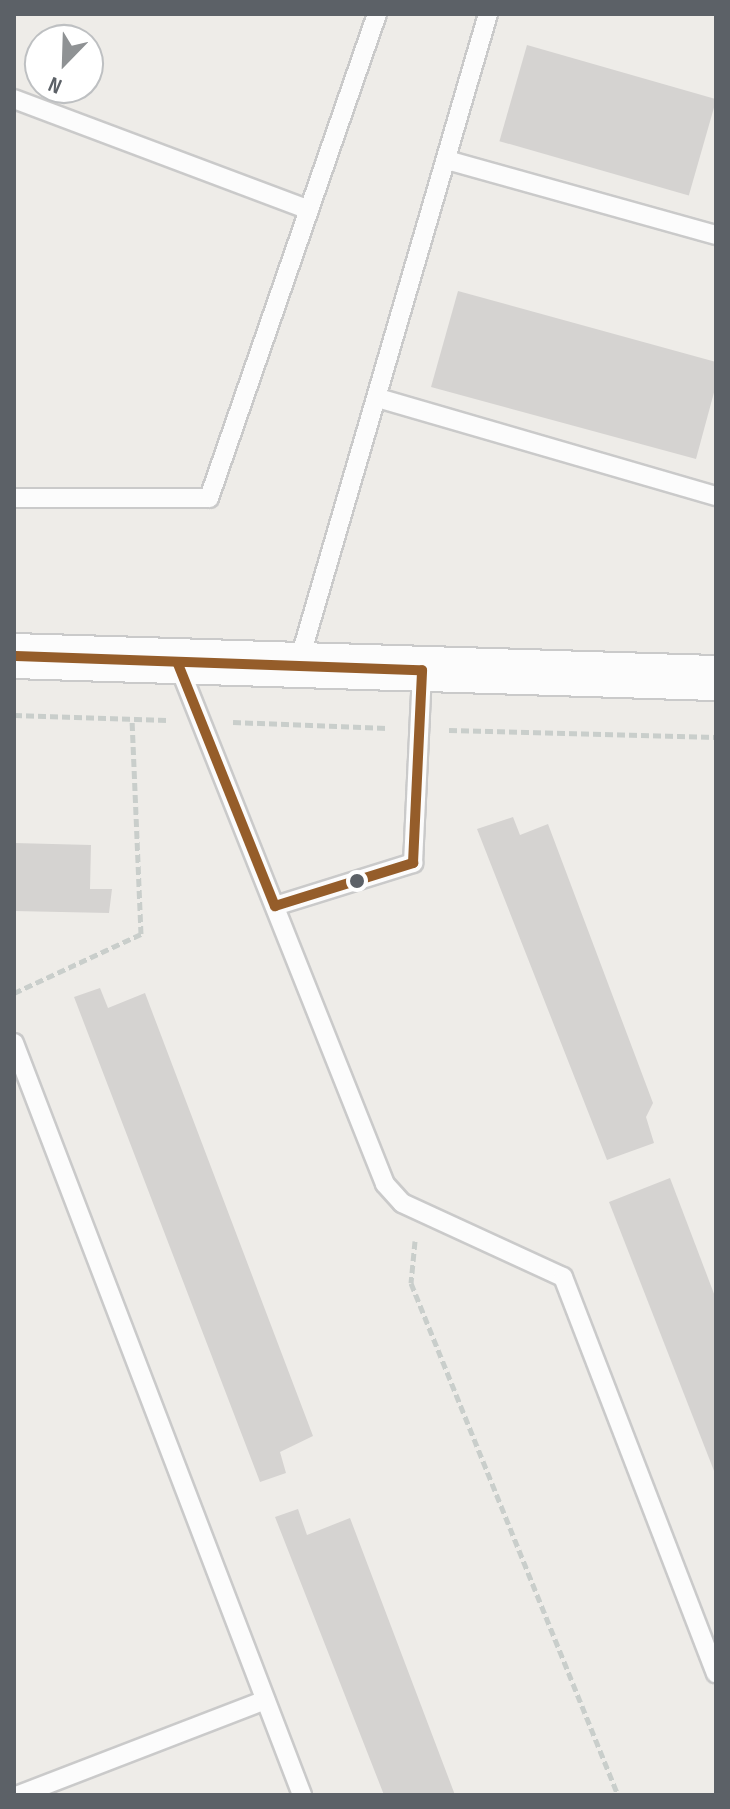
<!DOCTYPE html>
<html>
<head>
<meta charset="utf-8">
<style>
  body { margin:0 }
  #map { position:relative; width:730px; height:1809px; overflow:hidden; background:#eeece8; font-family:"Sofia Sans Condensed",sans-serif }
  div>[style] { position:absolute }
  .building>* { inset:0; background:#d5d3d1; transform-origin:0 0 }
  .path>* { height:5px; margin-top:-2.5px; transform-origin:0; background:repeating-linear-gradient(90deg,#c9cecb 0 8px,transparent 0 12px) }
  .roads { filter:drop-shadow(2px 0 #cacaca) drop-shadow(-2px 0 #cacaca) drop-shadow(0 2px #cacaca) drop-shadow(0 -2px #cacaca) }
  .lane>* { height:18px; margin:-9px; padding:0 9px; transform-origin:9px; border-radius:9px; background:#fcfcfc }
  .secondary>* { height:44px; margin:-22px; padding:0 22px; transform-origin:22px; border-radius:22px; background:#fcfcfc }
  .bus-1>* { height:10px; margin:-5px; padding:0 5px; transform-origin:5px; border-radius:5px; background:#955d2a }
  .dots>* { width:22px; height:22px; translate:-50% -50%; box-sizing:border-box; border:4px solid #fff; border-radius:50% }
  span { translate:-50% -50%; white-space:nowrap; text-align:center; line-height:1.15; -webkit-text-stroke:7px #fff; paint-order:stroke }
  .frame { position:absolute; inset:0; border:16px solid #5c6167; pointer-events:none }
  .north { position:absolute; left:24px; top:24px; width:80px; height:80px; box-sizing:border-box; background:#fff; border:2px solid #bec0c2; border-radius:50%; rotate:203deg; font-size:22px; font-weight:700; line-height:32px; text-align:center; color:#5c6167 }
  .north::after { content:''; display:block; margin:auto; width:28px; height:36px; background:#8f9294; clip-path:polygon(50% 0,100% 100%,50% 72%,0 100%) }
</style>
</head>
<body>
<div id="map">
  <div class="building">
    <i style="left:527px;top:45px;width:197px;height:100px;rotate:16deg"></i>
    <i style="clip-path:polygon(458px 291px,716px 362px,716px 385px,696px 459px,431px 387px)"></i>
    <i style="clip-path:polygon(513px 817px,520px 835px,548px 824px,653px 1103px,646px 1117px,654px 1143px,607px 1160px,477px 829px)"></i>
    <i style="clip-path:polygon(14px 843px,91px 845px,90px 889px,112px 889px,109px 913px,14px 911px)"></i>
    <i style="clip-path:polygon(100px 988px,108px 1008px,145px 993px,313px 1436px,280px 1452px,286px 1473px,260px 1482px,74px 997px)"></i>
    <i style="clip-path:polygon(670px 1178px,716px 1299px,716px 1476px,609px 1202px)"></i>
    <i style="clip-path:polygon(298px 1509px,307px 1535px,350px 1518px,455px 1795px,384px 1795px,275px 1517px)"></i>
  </div>
  <div class="path">
    <i style="left:14px;top:715px;width:153px;rotate:1.9deg"></i>
    <i style="left:233px;top:722px;width:154px;rotate:2.2deg"></i>
    <i style="left:449px;top:730px;width:267px;rotate:1.5deg"></i>
    <i style="left:14px;top:993px;width:140px;rotate:-24.9deg"></i>
    <i style="left:141px;top:934px;width:215px;rotate:-92.4deg"></i>
    <i style="left:415px;top:1241px;width:42px;rotate:95.4deg"></i>
    <i style="left:411px;top:1283px;width:552px;rotate:67.99deg"></i>
  </div>
  <div class="roads">
    <div class="lane">
      <i style="left:14px;top:99px;width:315px;rotate:20.6deg"></i>
      <i style="left:447px;top:160px;width:279px;rotate:15.6deg"></i>
      <i style="left:378px;top:398px;width:352px;rotate:16.2deg"></i>
      <i style="left:14px;top:498px;width:195px"></i>
      <i style="left:209px;top:498px;width:512px;rotate:-70.86deg"></i>
      <i style="left:178px;top:664px;width:560px;rotate:68.29deg"></i>
      <i style="left:385px;top:1184px;width:25px;rotate:48deg"></i>
      <i style="left:402px;top:1203px;width:177px;rotate:24.7deg"></i>
      <i style="left:563px;top:1277px;width:425px;rotate:68.9deg"></i>
      <i style="left:298px;top:665px;width:678px;rotate:-73.73deg"></i>
      <i style="left:275px;top:906px;width:145px;rotate:-17.3deg"></i>
      <i style="left:413px;top:863px;width:193px;rotate:-87.3deg"></i>
      <i style="left:14px;top:1043px;width:805px;rotate:69.04deg"></i>
      <i style="left:19px;top:1795px;width:264px;rotate:-21.1deg"></i>
    </div>
    <div class="secondary">
      <i style="left:14px;top:656px;width:702px;rotate:1.8deg"></i>
    </div>
  </div>
  <div class="bus-1">
    <i style="left:14px;top:656px;width:408px;rotate:2deg"></i>
    <i style="left:178px;top:664px;width:261px;rotate:68.2deg"></i>
    <i style="left:275px;top:906px;width:145px;rotate:-17.3deg"></i>
    <i style="left:413px;top:863px;width:193px;rotate:-87.3deg"></i>
  </div>
  <div class="dots">
    <i style="left:357px;top:881px;background:#5c6167"></i>
  </div>
  <div class="frame"></div>
  <div class="north">N</div>
</div>
</body>
</html>
